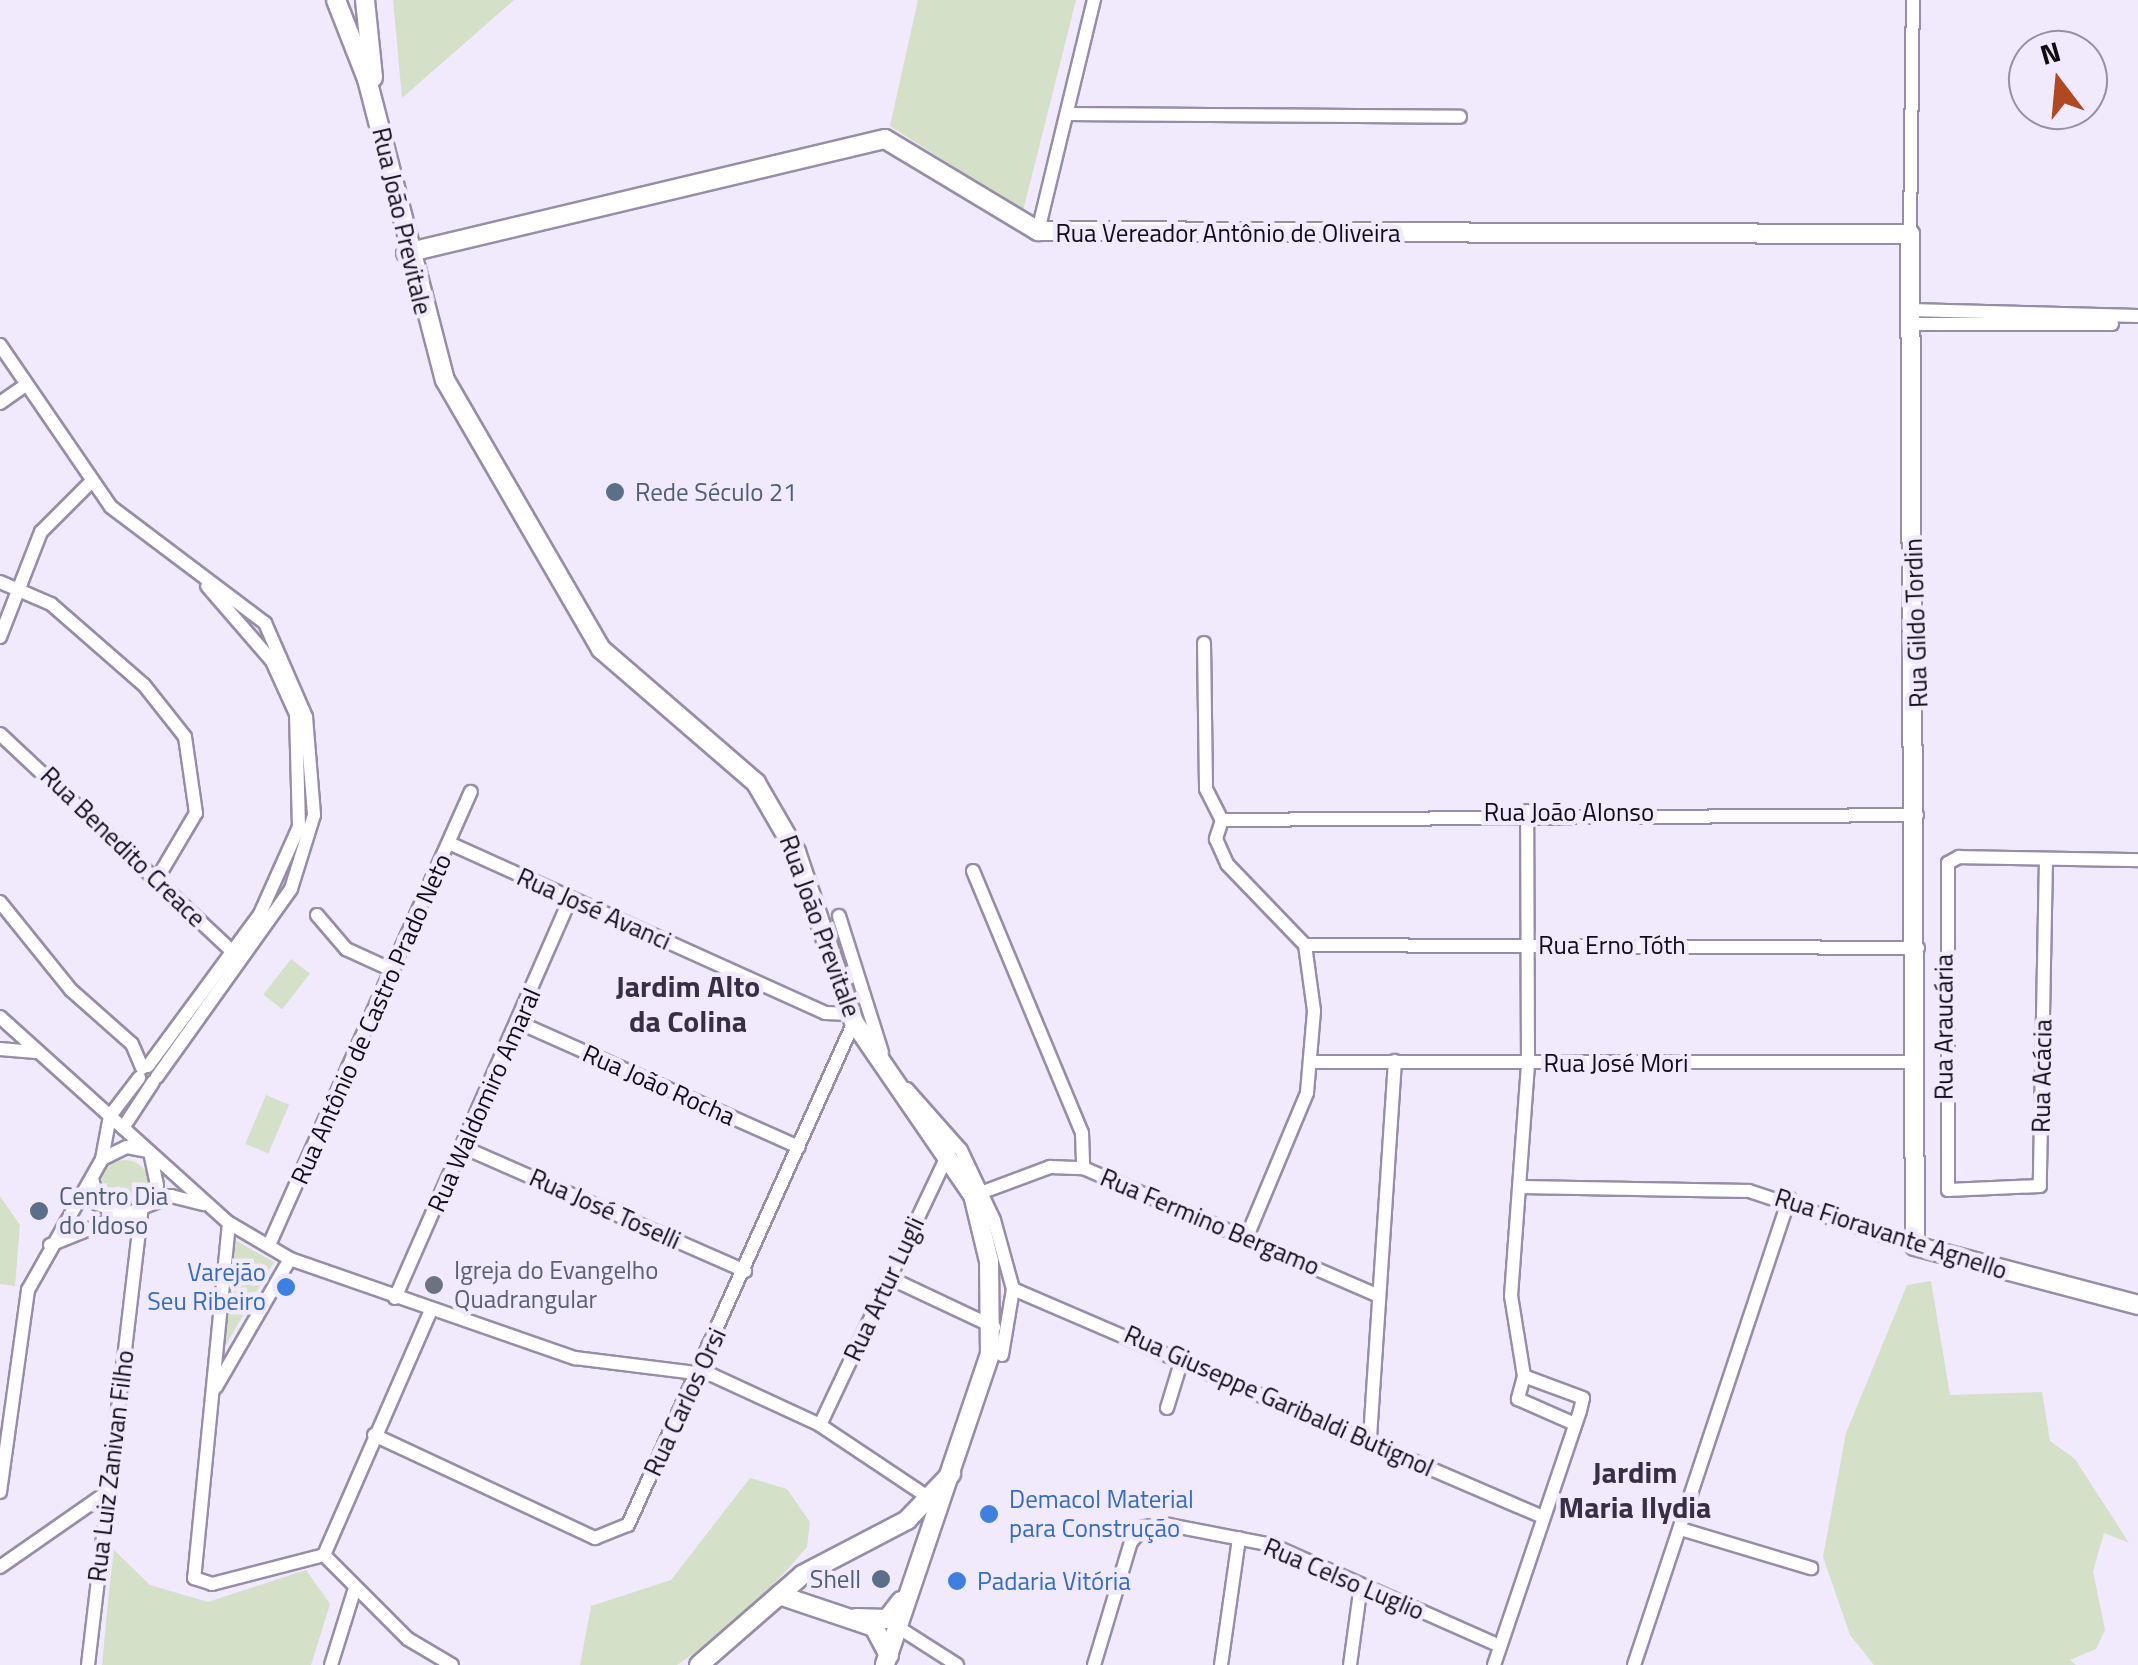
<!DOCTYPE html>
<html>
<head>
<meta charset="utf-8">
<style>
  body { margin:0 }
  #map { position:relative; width:2138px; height:1665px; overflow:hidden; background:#f0eafc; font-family:"Titillium Web",sans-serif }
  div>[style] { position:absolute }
  .green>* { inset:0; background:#d4e0c7; transform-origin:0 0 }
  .round { border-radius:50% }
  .roads { filter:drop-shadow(2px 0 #978da7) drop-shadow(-2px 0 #978da7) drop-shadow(0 2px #978da7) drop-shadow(0 -2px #978da7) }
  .street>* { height:12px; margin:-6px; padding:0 6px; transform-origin:6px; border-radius:6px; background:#fff }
  .secondary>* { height:18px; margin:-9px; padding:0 9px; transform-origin:9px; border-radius:9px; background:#fff }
  .dots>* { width:28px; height:28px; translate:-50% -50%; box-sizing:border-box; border:5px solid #f0eafc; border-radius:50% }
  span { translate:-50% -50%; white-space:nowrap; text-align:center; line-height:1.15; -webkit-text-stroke:9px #f0eafc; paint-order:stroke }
  .street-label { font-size:25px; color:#0f0c15 }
  .service-label { font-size:25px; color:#4e5e75 }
  .left { translate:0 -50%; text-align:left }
  .right { translate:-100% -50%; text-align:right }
  .worship-label { font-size:25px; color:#5b616d }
  .shop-label { font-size:25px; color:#366cbe }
  .quarter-label { font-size:30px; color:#382f45; font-weight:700 }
  .north { position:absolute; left:2008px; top:30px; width:100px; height:100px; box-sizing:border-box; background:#f0eafc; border:2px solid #9691a0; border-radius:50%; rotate:344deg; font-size:28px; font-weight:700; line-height:40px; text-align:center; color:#0f0c15 }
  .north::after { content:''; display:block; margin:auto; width:35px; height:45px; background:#b04922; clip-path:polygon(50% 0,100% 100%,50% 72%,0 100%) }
</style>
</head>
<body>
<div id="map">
  <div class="green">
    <i style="clip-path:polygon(393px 0,514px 0,402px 98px)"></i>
    <i style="clip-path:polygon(918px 0,1076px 0,1023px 211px,890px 126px)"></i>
    <i style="left:291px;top:959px;width:24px;height:45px;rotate:38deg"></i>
    <i style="left:266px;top:1095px;width:25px;height:53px;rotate:23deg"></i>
    <i class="round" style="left:101px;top:1160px;width:48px;height:48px"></i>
    <i style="clip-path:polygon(0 1196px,20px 1225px,15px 1286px,0 1284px)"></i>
    <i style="clip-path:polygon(233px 1239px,274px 1262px,223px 1350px)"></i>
    <i style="clip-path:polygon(1931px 1281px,1950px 1395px,2042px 1392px,2050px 1441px,2075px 1459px,2129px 1543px,2104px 1533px,2093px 1571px,2105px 1630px,2096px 1649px,2070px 1660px,2076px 1665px,1874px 1665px,1850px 1635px,1823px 1557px,1846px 1433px,1907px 1285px)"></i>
    <i style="clip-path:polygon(750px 1478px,787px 1489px,810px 1522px,807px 1547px,786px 1571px,736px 1624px,677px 1665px,580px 1665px,591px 1606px,671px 1580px)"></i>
    <i style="clip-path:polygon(113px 1549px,150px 1585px,208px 1602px,306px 1570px,330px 1604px,311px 1665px,102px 1665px)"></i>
  </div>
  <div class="roads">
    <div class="street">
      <i style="left:1070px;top:114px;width:390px;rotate:0.4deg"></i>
      <i style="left:1038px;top:231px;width:238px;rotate:-76.4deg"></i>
      <i style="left:1910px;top:234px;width:234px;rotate:-89.3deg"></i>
      <i style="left:1910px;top:310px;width:228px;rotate:1.5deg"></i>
      <i style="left:1910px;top:324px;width:202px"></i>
      <i style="left:0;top:345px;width:196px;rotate:55.6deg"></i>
      <i style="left:111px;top:507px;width:193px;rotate:37deg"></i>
      <i style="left:265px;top:623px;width:103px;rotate:66.4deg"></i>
      <i style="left:306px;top:717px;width:98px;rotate:85.3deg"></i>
      <i style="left:314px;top:815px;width:77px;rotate:107.3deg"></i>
      <i style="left:291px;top:889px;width:231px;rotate:125.5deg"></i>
      <i style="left:0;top:403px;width:32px;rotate:-35deg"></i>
      <i style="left:0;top:582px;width:56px;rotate:23.3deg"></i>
      <i style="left:51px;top:604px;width:123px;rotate:41.1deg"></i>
      <i style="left:144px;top:685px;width:66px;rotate:51.7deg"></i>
      <i style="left:185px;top:737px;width:77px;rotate:81.8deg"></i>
      <i style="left:196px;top:813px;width:77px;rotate:120.6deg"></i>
      <i style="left:0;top:637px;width:113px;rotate:-68.7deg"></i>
      <i style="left:41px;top:532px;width:71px;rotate:-45deg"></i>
      <i style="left:1204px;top:643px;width:146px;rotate:89.2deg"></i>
      <i style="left:1206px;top:789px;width:35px;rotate:63deg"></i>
      <i style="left:0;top:734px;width:322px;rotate:43.1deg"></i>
      <i style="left:1222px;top:820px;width:695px;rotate:-0.41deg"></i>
      <i style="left:1222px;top:820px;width:20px;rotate:108deg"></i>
      <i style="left:1216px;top:839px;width:27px;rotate:66deg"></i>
      <i style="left:1227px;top:864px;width:112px;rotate:46.1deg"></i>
      <i style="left:1305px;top:945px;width:67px;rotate:82.2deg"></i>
      <i style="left:1314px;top:1011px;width:82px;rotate:94.9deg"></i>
      <i style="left:1307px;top:1093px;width:153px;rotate:112.7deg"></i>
      <i style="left:449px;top:843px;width:413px;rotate:24.3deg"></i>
      <i style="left:825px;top:1013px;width:26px;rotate:2deg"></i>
      <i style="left:2046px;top:859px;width:327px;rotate:91.1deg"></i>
      <i style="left:2040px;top:1186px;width:92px;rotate:177.5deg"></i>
      <i style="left:1948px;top:1190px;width:327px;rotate:-90deg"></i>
      <i style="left:1948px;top:863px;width:13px;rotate:-29deg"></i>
      <i style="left:1959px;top:857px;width:179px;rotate:1deg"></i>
      <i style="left:973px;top:871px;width:284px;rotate:67.4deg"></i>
      <i style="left:1082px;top:1133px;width:35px;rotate:88deg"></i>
      <i style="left:0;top:902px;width:113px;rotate:51.1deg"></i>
      <i style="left:71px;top:990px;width:81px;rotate:41.5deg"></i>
      <i style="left:132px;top:1044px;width:26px;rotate:67deg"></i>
      <i style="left:317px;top:915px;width:45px;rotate:49.5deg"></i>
      <i style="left:346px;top:949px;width:53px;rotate:24.6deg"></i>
      <i style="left:839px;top:916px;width:143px;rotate:72.5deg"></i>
      <i style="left:1305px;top:945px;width:613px;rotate:0.28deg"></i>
      <i style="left:0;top:1017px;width:308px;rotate:42deg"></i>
      <i style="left:229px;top:1223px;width:71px;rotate:30.5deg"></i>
      <i style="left:290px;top:1259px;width:302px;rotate:19.2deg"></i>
      <i style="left:575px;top:1358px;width:138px;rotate:7.1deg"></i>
      <i style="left:712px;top:1375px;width:119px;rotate:24.8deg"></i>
      <i style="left:820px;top:1425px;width:138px;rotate:33.8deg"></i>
      <i style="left:520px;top:1023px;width:305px;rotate:24deg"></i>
      <i style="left:0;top:1049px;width:36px;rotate:5deg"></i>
      <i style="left:1316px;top:1062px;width:601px"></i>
      <i style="left:148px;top:1066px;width:189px;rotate:-53.6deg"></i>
      <i style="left:260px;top:914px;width:95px;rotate:-65.9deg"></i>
      <i style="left:299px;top:827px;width:113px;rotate:-91.5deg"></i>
      <i style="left:296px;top:714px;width:58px;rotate:-114.4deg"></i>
      <i style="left:272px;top:661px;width:99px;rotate:-130.9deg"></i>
      <i style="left:907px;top:1089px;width:81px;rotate:48.5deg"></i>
      <i style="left:961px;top:1150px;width:77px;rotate:64.8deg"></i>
      <i style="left:994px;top:1220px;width:72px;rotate:74.6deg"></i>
      <i style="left:1013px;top:1289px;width:67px;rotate:99.5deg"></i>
      <i style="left:123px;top:1128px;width:55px;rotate:-56.9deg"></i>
      <i style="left:465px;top:1148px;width:306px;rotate:23.7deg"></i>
      <i style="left:102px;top:1159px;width:44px;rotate:-79.5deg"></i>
      <i style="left:110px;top:1116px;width:48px;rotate:-52.7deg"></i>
      <i style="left:92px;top:1178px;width:27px;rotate:77deg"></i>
      <i style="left:98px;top:1204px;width:23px;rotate:23deg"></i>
      <i style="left:1521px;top:1187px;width:228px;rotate:1deg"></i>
      <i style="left:1749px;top:1191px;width:175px;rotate:18.3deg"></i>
      <i style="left:983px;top:1192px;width:72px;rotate:-20.5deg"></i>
      <i style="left:1050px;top:1167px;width:33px;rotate:2deg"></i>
      <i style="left:1083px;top:1168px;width:319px;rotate:23.4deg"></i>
      <i style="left:229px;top:1223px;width:357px;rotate:95.6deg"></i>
      <i style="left:194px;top:1578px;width:19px;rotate:18deg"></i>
      <i style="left:212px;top:1584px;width:116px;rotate:-14.5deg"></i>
      <i style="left:324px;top:1555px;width:119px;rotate:45deg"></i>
      <i style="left:408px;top:1639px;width:51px;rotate:30.6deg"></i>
      <i style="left:50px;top:1245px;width:131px;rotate:-22deg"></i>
      <i style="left:171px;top:1196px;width:34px;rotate:14deg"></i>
      <i style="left:269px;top:1245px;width:496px;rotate:-66deg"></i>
      <i style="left:892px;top:1279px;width:113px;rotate:25.2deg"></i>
      <i style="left:1013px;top:1289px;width:577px;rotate:23.28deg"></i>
      <i style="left:395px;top:1298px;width:436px;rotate:-66.3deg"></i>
      <i style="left:1524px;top:1376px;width:81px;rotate:-99.2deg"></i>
      <i style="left:1511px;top:1296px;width:234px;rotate:-85.8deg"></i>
      <i style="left:1528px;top:1063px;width:252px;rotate:-90.2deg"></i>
      <i style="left:216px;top:1387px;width:148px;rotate:-60deg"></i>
      <i style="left:1167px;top:1408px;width:54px;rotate:-72.9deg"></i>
      <i style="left:820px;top:1425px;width:302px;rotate:-64.7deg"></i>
      <i style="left:374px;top:1435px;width:244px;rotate:25deg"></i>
      <i style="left:595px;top:1538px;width:35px;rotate:-22deg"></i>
      <i style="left:628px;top:1525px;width:551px;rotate:-65.81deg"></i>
      <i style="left:1370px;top:1437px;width:377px;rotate:-86.2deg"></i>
      <i style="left:0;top:1492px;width:204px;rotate:-82.1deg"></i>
      <i style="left:28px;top:1290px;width:150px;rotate:-60.5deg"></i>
      <i style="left:102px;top:1159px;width:28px;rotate:-26deg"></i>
      <i style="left:127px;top:1147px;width:20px;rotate:11deg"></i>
      <i style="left:1684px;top:1530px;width:133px;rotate:16.7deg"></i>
      <i style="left:324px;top:1555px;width:265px;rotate:-66.4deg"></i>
      <i style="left:0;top:1567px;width:129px;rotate:-34.9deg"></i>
      <i style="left:893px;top:1624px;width:76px;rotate:32.6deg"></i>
      <i style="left:88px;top:1665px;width:460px;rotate:-83.3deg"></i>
      <i style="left:142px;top:1208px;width:27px;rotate:-57deg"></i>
      <i style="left:157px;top:1185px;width:30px;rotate:-102deg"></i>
      <i style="left:331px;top:1665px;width:81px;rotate:-72.7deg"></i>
      <i style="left:1094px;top:1665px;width:128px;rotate:-73.3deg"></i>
      <i style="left:1131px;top:1542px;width:20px;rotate:-49deg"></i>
      <i style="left:1144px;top:1527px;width:25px;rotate:-5deg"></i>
      <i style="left:1169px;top:1525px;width:105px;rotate:11deg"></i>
      <i style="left:1272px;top:1545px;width:249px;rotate:23.9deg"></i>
      <i style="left:1221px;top:1665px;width:128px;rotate:-81.9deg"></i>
      <i style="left:1350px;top:1665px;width:81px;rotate:-82.2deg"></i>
      <i style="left:1494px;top:1665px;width:268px;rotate:-71.3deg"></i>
      <i style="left:1580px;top:1411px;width:13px;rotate:-77deg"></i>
      <i style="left:1583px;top:1398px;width:63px;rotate:-159.6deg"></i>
      <i style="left:1524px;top:1376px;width:24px;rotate:105deg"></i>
      <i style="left:1518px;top:1399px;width:62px;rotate:23.7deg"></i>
      <i style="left:1634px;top:1665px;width:492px;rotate:-71.6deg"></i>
    </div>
    <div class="secondary">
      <i style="left:336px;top:0;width:85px;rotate:68.6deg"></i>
      <i style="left:367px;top:79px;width:311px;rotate:75.5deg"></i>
      <i style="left:445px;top:380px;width:311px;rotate:59.9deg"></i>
      <i style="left:601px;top:649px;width:205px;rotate:40.8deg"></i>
      <i style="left:756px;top:783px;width:80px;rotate:59.9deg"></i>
      <i style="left:796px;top:852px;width:180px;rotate:71.2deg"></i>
      <i style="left:854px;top:1022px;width:210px;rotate:55.5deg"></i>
      <i style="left:973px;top:1195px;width:68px;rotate:76.4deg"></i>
      <i style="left:989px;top:1261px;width:93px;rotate:89.4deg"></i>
      <i style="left:990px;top:1354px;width:328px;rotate:108.7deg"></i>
      <i style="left:365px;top:0;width:78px;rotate:84.1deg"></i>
      <i style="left:406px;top:253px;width:492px;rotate:-13.4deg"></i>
      <i style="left:885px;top:139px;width:179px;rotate:31deg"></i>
      <i style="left:1038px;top:231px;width:872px;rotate:0.2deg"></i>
      <i style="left:1910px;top:234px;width:1012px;rotate:89.72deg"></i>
      <i style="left:1915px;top:1246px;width:231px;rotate:14.8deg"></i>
      <i style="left:779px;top:1595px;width:100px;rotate:18.6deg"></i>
      <i style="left:874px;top:1627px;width:32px;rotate:62deg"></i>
      <i style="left:856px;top:1618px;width:31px;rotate:2deg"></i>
      <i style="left:887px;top:1619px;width:23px;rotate:-52deg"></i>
      <i style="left:699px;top:1665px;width:137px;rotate:-41.1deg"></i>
      <i style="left:802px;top:1575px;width:119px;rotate:-27.6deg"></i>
      <i style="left:907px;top:1520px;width:64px;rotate:-46.3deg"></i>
    </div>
  </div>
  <div class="dots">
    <i style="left:615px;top:492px;background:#5c6f8a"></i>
    <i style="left:39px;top:1211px;background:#5c6f8a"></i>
    <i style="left:434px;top:1285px;background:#6b7280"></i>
    <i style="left:286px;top:1287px;background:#3f7fe0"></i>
    <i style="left:989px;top:1514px;background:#3f7fe0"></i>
    <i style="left:881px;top:1579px;background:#5c6f8a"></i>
    <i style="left:957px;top:1581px;background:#3f7fe0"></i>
  </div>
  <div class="street-label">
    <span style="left:402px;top:221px;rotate:77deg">Rua João Previtale</span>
    <span style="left:1228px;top:233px">Rua Vereador Antônio de Oliveira</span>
    <span style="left:1916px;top:623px;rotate:-92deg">Rua Gildo Tordin</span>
    <span style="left:1569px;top:812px">Rua João Alonso</span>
    <span style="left:123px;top:847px;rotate:44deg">Rua Benedito Creace</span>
    <span style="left:594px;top:909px;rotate:24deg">Rua José Avanci</span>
    <span style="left:820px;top:926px;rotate:70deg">Rua João Previtale</span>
    <span style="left:1612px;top:945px">Rua Erno Tóth</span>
    <span style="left:371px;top:1019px;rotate:-66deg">Rua Antônio de Castro Prado Neto</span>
    <span style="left:1944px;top:1027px;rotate:-90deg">Rua Araucária</span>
    <span style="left:1616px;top:1063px">Rua José Mori</span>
    <span style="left:2042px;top:1076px;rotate:-89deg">Rua Acácia</span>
    <span style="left:659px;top:1085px;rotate:24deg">Rua João Rocha</span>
    <span style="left:484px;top:1100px;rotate:-66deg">Rua Waldomiro Amaral</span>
    <span style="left:605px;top:1209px;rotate:24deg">Rua José Toselli</span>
    <span style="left:1210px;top:1222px;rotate:23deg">Rua Fermino Bergamo</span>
    <span style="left:1891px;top:1234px;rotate:18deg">Rua Fioravante Agnello</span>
    <span style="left:884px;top:1289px;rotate:-65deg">Rua Artur Lugli</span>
    <span style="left:1279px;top:1401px;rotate:24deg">Rua Giuseppe Garibaldi Butignol</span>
    <span style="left:685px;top:1402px;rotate:-65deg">Rua Carlos Orsi</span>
    <span style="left:111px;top:1466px;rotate:-83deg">Rua Luiz Zanivan Filho</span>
    <span style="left:1344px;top:1579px;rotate:23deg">Rua Celso Luglio</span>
  </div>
  <div class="service-label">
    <span class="left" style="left:635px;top:492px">Rede Século 21</span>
    <span class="left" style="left:59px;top:1211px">Centro Dia<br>do Idoso</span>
    <span class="right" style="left:861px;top:1579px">Shell</span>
  </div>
  <div class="worship-label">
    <span class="left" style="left:454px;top:1285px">Igreja do Evangelho<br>Quadrangular</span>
  </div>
  <div class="shop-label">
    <span class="right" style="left:266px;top:1287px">Varejão<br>Seu Ribeiro</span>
    <span class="left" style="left:1009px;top:1514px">Demacol Material<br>para Construção</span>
    <span class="left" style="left:977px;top:1581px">Padaria Vitória</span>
  </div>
  <div class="quarter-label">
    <span style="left:688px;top:1003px">Jardim Alto<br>da Colina</span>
    <span style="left:1635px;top:1489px">Jardim<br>Maria Ilydia</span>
  </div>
  <div class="north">N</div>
</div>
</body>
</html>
